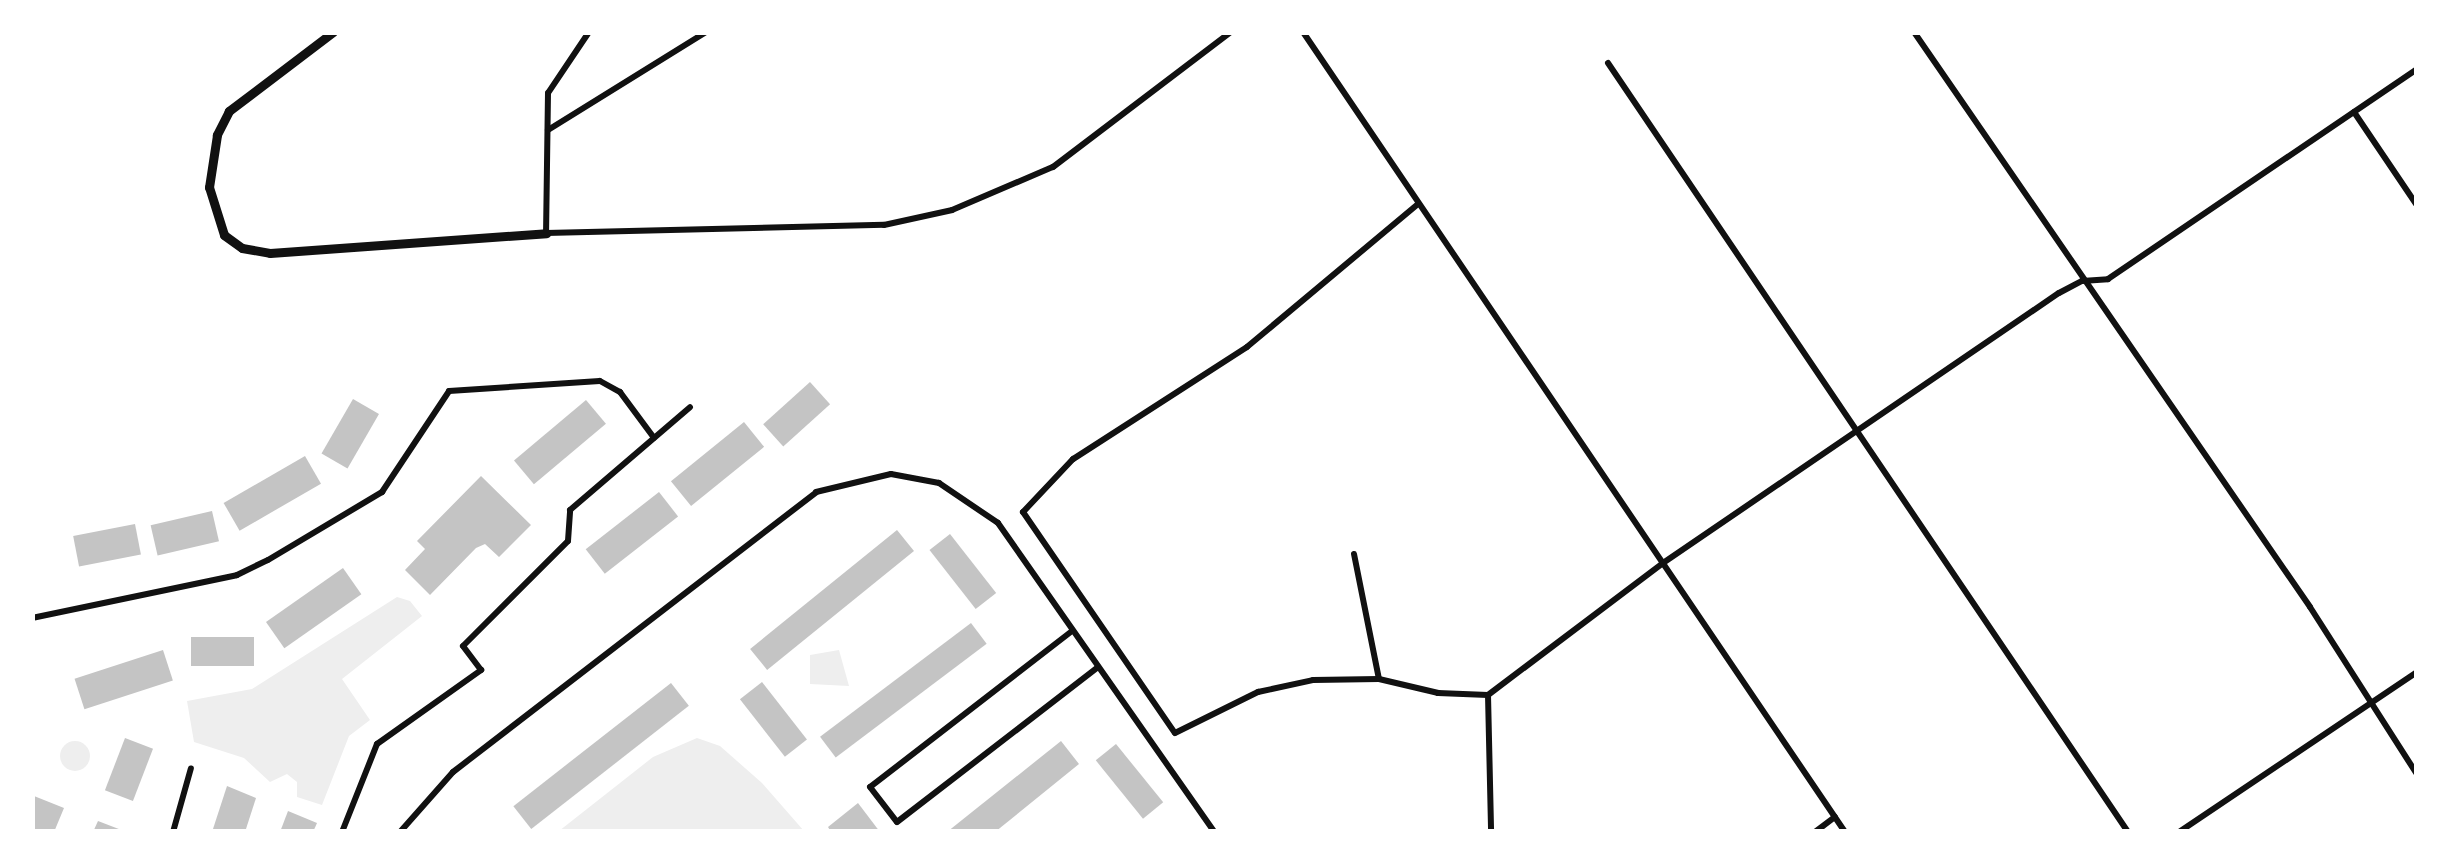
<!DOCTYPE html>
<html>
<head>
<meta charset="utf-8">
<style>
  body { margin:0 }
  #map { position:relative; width:2449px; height:864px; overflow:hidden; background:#fff; font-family:"Titillium Web",sans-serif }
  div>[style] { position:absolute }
  .green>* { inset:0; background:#eee }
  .round { border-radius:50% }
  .building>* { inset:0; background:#c4c4c4; transform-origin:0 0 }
  .minor>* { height:6px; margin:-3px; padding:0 3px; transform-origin:3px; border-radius:3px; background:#111 }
  .tertiary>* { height:9px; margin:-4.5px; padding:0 4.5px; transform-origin:4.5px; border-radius:4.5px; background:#111 }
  span { translate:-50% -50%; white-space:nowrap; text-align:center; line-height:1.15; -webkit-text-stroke:9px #fff; paint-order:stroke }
  .frame { position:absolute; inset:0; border:35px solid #fff; pointer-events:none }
</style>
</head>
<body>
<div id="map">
  <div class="green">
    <i style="clip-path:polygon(397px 597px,410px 601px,422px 616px,342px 679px,370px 720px,349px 736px,322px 805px,297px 797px,297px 782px,287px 774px,270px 782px,244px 758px,194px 742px,187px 701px,252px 689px)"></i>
    <i style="clip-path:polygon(839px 650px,849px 686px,810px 684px,810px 655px)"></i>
    <i style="clip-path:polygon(697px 738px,720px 746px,762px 783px,804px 831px,559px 831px,653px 757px)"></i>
    <i class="round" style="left:60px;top:741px;width:30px;height:30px"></i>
  </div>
  <div class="building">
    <i style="left:810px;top:382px;width:30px;height:63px;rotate:48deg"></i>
    <i style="left:353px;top:399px;width:30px;height:63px;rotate:30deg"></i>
    <i style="left:586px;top:400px;width:31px;height:94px;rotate:50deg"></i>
    <i style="left:744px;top:422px;width:32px;height:94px;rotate:51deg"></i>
    <i style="left:305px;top:456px;width:32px;height:94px;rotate:60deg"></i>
    <i style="clip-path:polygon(481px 476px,531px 525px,499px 557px,485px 544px,476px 548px,430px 595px,405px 570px,425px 549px,417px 541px)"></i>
    <i style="left:659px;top:492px;width:31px;height:93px;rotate:52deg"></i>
    <i style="left:212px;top:511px;width:31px;height:63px;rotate:77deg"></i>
    <i style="left:135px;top:524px;width:31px;height:63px;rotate:79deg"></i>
    <i style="left:897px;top:530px;width:27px;height:189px;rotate:51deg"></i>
    <i style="left:950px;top:534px;width:75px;height:26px;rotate:52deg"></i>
    <i style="left:343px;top:568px;width:32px;height:94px;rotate:55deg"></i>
    <i style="left:971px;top:623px;width:26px;height:189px;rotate:53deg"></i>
    <i style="left:254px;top:637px;width:29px;height:63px;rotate:90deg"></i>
    <i style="left:163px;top:650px;width:32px;height:93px;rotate:72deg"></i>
    <i style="left:762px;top:682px;width:73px;height:28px;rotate:52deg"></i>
    <i style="left:671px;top:683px;width:29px;height:200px;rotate:52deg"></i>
    <i style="left:125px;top:738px;width:30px;height:56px;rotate:21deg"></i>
    <i style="clip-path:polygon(1061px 741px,1079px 764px,995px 832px,947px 832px)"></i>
    <i style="left:1116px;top:744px;width:75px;height:26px;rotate:51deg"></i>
    <i style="clip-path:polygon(227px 786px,256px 798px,245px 832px,212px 832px)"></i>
    <i style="clip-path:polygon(34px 796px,64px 808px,54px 832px,32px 832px)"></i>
    <i style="clip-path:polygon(858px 803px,880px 832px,831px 832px,828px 827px)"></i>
    <i style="clip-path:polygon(288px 811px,317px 823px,313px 832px,280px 832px)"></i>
    <i style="clip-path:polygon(98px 821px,124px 831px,124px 832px,93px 832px)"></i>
  </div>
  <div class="minor">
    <i style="left:589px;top:32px;width:73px;rotate:123.9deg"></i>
    <i style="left:548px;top:93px;width:140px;rotate:90.8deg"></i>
    <i style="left:546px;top:233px;width:338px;rotate:-1.4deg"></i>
    <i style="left:884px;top:225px;width:70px;rotate:-12.4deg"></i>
    <i style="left:952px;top:210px;width:110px;rotate:-23.1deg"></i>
    <i style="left:1053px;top:167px;width:223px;rotate:-37.2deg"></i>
    <i style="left:1303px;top:32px;width:966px;rotate:55.88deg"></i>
    <i style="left:1914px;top:32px;width:698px;rotate:55.44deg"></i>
    <i style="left:2310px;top:607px;width:197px;rotate:57.4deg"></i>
    <i style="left:1608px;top:63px;width:928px;rotate:55.93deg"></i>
    <i style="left:2354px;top:112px;width:111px;rotate:56deg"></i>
    <i style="left:548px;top:130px;width:186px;rotate:-31.8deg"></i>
    <i style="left:1418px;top:204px;width:223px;rotate:140.1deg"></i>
    <i style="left:1247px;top:347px;width:207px;rotate:147.2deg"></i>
    <i style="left:1073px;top:459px;width:73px;rotate:133.3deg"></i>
    <i style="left:1023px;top:512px;width:268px;rotate:55.5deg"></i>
    <i style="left:1175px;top:733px;width:93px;rotate:-26.3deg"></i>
    <i style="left:1258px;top:692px;width:56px;rotate:-12.3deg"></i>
    <i style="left:1313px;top:680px;width:66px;rotate:-0.9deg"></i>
    <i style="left:1379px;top:679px;width:61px;rotate:13.3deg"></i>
    <i style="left:1438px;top:693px;width:50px;rotate:2.3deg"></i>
    <i style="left:1488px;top:695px;width:219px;rotate:-37deg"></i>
    <i style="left:1663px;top:563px;width:479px;rotate:-34.3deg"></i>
    <i style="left:2059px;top:293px;width:26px;rotate:-28deg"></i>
    <i style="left:2082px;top:281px;width:26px;rotate:-4deg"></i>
    <i style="left:2108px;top:279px;width:372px;rotate:-34.2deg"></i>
    <i style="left:1354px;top:554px;width:127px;rotate:78.7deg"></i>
    <i style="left:32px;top:618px;width:209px;rotate:-11.8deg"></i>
    <i style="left:237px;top:575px;width:34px;rotate:-26deg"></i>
    <i style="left:268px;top:560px;width:133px;rotate:-30.8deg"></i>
    <i style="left:382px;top:492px;width:121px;rotate:-56.4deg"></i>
    <i style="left:449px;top:391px;width:151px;rotate:-3.8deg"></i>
    <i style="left:600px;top:381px;width:23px;rotate:29deg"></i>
    <i style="left:620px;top:392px;width:57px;rotate:53.5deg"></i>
    <i style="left:1072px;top:631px;width:255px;rotate:142.3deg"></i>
    <i style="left:870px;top:787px;width:44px;rotate:52.4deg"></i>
    <i style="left:897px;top:822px;width:252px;rotate:-37.6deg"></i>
    <i style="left:1488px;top:695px;width:137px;rotate:88.7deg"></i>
    <i style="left:173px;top:832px;width:66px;rotate:-74.3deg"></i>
    <i style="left:342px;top:832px;width:95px;rotate:-68.3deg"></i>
    <i style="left:377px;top:744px;width:128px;rotate:-35.4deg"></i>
    <i style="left:481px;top:670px;width:30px;rotate:-127deg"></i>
    <i style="left:463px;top:646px;width:148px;rotate:-45deg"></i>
    <i style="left:568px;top:541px;width:31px;rotate:-86deg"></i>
    <i style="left:570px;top:510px;width:158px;rotate:-40.6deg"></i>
    <i style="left:400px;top:832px;width:80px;rotate:-48.5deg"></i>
    <i style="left:453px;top:772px;width:458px;rotate:-37.6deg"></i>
    <i style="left:816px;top:492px;width:77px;rotate:-13.5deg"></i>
    <i style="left:891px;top:474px;width:49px;rotate:10.6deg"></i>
    <i style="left:939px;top:483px;width:71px;rotate:34.1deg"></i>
    <i style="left:998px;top:523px;width:377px;rotate:55deg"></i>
    <i style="left:1815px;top:832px;width:25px;rotate:-37deg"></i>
    <i style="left:2179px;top:832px;width:285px;rotate:-33.9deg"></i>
  </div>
  <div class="tertiary">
    <i style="left:333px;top:32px;width:131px;rotate:142.8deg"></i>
    <i style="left:229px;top:111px;width:27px;rotate:117deg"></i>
    <i style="left:217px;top:135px;width:53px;rotate:98.7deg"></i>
    <i style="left:209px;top:187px;width:50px;rotate:72.6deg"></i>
    <i style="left:224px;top:235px;width:22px;rotate:36deg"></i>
    <i style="left:242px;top:248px;width:28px;rotate:10deg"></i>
    <i style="left:270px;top:253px;width:277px;rotate:-4.1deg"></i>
  </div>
  <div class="frame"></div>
</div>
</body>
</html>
